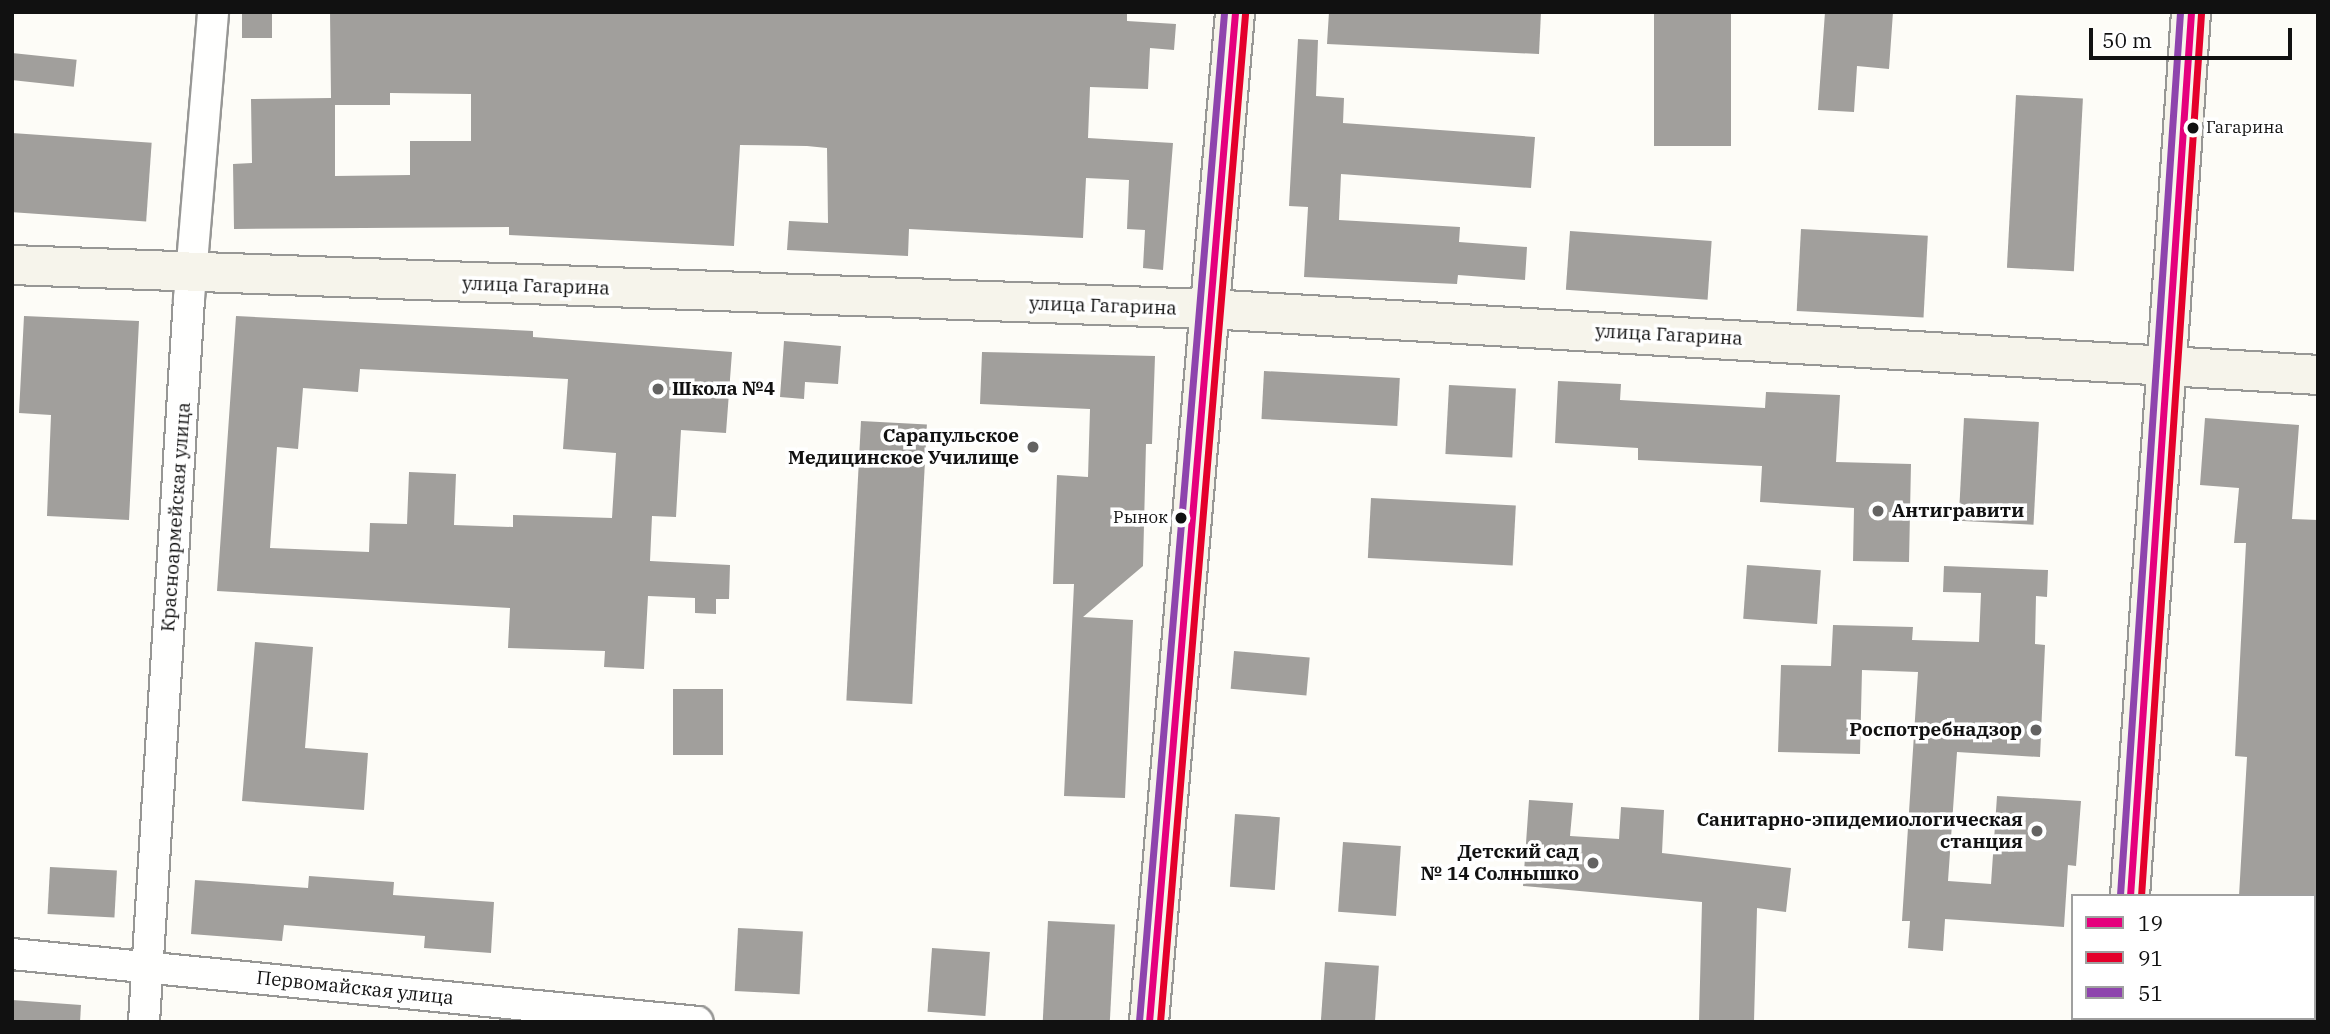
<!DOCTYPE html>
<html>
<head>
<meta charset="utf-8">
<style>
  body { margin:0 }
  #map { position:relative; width:2330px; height:1034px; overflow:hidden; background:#fdfcf7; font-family:"IBM Plex Serif",serif }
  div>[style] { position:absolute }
  .building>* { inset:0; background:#a19f9c; transform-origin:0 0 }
  .roads { filter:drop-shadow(2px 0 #979795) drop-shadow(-2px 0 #979795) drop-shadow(0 2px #979795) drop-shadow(0 -2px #979795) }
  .street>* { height:30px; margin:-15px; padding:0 15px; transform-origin:15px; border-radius:15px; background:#fffffe }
  .secondary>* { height:38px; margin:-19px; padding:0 19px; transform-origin:19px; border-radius:19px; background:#f6f4eb }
  .bus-1>* { height:7px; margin:-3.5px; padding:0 3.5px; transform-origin:3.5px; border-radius:3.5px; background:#e5007d }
  .bus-2>* { height:7px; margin:-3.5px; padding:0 3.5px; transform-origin:3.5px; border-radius:3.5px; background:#e4002b }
  .bus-3>* { height:7px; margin:-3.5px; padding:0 3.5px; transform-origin:3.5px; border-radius:3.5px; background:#8e44ad }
  .dots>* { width:19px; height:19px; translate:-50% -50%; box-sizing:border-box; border:4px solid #fff; border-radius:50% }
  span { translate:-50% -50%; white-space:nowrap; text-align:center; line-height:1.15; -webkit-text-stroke:7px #fff; paint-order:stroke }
  .bus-label { font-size:17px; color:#111 }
  .left { translate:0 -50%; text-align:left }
  .right { translate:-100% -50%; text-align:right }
  .street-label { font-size:19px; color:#111 }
  .poi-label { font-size:19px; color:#111; font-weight:700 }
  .frame { position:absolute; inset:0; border:14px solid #111; pointer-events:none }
  .legend { position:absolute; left:2071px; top:894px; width:245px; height:126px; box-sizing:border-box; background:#fff; border:2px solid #a0a0a0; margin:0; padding:9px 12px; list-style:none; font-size:21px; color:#111 }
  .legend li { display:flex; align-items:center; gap:14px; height:35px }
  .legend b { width:35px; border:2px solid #a0a0a0 }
  .scale { position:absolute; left:2089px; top:28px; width:203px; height:32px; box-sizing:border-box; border:4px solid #111; border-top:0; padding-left:9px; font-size:21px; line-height:24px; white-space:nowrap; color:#111; -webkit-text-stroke:5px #fff; paint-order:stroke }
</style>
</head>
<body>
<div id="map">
  <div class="building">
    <i style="left:242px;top:12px;width:30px;height:26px"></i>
    <i style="clip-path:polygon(evenodd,330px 12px,1127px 12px,1127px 21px,1176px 24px,1174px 50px,1150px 48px,1148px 89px,1090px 87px,1088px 138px,1173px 143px,1163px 270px,1143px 268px,1145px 230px,1127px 229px,1129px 180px,1086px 178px,1083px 238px,909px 229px,908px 256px,787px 250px,789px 221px,828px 223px,827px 148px,807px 146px,740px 145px,734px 246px,509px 235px,509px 227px,234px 229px,233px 164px,252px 163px,251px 99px,331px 98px,330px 12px,390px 93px,471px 94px,471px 141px,410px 141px,410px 175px,335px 176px,335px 105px,390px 105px,390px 93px)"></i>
    <i style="clip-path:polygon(1329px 12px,1541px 12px,1539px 54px,1327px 44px)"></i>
    <i style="left:1654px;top:12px;width:77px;height:134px"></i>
    <i style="clip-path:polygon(1825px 12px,1893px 12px,1889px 69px,1857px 66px,1854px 112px,1818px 110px)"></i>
    <i style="clip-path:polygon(1298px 39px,1318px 40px,1316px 96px,1344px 98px,1343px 123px,1535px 137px,1531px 188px,1341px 174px,1339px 220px,1460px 227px,1459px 242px,1527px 247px,1525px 280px,1458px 275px,1457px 284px,1304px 277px,1308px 207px,1289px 206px)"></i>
    <i style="left:12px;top:53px;width:65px;height:27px;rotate:6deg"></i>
    <i style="left:2016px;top:95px;width:67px;height:173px;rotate:3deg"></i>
    <i style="left:12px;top:133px;width:140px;height:79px;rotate:4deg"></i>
    <i style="left:1801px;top:229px;width:127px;height:82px;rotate:3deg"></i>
    <i style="left:1570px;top:231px;width:142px;height:59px;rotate:4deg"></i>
    <i style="clip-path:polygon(24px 316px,139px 321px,129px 520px,47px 516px,51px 415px,19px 413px)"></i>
    <i style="clip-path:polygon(evenodd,236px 316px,533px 331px,533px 337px,732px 352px,726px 433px,681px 430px,676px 517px,652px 516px,650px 561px,730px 565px,729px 599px,716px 599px,716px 614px,695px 613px,695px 598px,648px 596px,644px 669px,604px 667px,605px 651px,508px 648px,510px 608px,217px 591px,236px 316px,360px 369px,568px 379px,563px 449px,616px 453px,612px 518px,513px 515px,513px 527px,454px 525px,456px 474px,409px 472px,407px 524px,370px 523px,369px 552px,270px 548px,277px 447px,298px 449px,303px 388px,358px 392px,360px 369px)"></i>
    <i style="clip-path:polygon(784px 341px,841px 346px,838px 384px,805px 382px,804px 399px,780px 397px)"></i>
    <i style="clip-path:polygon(982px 352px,1155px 356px,1152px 444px,1146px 444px,1143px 566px,1083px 617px,1133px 620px,1125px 798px,1064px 796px,1074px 584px,1053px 584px,1057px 475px,1088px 477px,1090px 409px,980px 404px)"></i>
    <i style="left:1264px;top:371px;width:136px;height:48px;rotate:3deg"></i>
    <i style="clip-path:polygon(1558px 381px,1621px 384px,1620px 400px,1765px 408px,1766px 392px,1840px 395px,1836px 462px,1911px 464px,1909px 562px,1853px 561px,1854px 508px,1760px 502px,1762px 466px,1638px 460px,1638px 448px,1555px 443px)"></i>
    <i style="left:1449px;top:385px;width:67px;height:69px;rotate:3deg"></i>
    <i style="left:1964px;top:418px;width:75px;height:103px;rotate:3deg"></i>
    <i style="clip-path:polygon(2205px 418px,2299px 425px,2292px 519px,2318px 520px,2317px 896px,2239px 896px,2247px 757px,2235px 756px,2246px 543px,2234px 543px,2239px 488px,2200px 485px)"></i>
    <i style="left:861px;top:421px;width:66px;height:280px;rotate:3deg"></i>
    <i style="left:1371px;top:498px;width:145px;height:60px;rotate:3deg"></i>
    <i style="left:1747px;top:565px;width:74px;height:54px;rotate:4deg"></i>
    <i style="clip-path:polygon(1944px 566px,2048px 570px,2047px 597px,2036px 596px,2035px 644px,2045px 645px,2040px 757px,1957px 752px,1948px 881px,1991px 884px,1997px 796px,2081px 801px,2076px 866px,2068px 865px,2064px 927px,1945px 919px,1943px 951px,1908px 948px,1910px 921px,1902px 921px,1918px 672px,1862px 670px,1860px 754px,1778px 752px,1781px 665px,1831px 666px,1833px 625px,1913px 627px,1912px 640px,1979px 642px,1981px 593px,1943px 592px)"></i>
    <i style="clip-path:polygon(255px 642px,313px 647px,305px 748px,368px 753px,364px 810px,242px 801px)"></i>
    <i style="left:1234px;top:651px;width:76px;height:38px;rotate:5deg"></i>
    <i style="left:723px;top:689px;width:66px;height:50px;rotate:90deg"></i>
    <i style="clip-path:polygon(1529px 800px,1573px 803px,1570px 836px,1619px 839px,1621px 807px,1664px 810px,1662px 853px,1791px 868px,1786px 912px,1757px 908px,1754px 1022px,1699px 1022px,1702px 902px,1523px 886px)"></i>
    <i style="left:1235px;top:814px;width:45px;height:73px;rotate:4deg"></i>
    <i style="left:1343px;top:842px;width:58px;height:70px;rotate:4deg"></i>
    <i style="left:50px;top:867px;width:67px;height:47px;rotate:3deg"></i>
    <i style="clip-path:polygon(309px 876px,394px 882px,393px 895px,494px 902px,491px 953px,424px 948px,425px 936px,284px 925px,282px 941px,191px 934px,195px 880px,308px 888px)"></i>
    <i style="left:1048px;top:921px;width:67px;height:101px;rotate:3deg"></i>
    <i style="left:738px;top:928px;width:65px;height:63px;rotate:3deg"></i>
    <i style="left:932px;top:948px;width:58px;height:64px;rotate:4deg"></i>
    <i style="left:1325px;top:962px;width:54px;height:60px;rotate:4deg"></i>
    <i style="clip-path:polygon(12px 1000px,81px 1005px,80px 1022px,12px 1022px)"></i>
  </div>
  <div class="roads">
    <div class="street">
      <i style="left:12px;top:954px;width:689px;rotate:5.66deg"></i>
      <i style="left:144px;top:1022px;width:724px;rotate:-86.44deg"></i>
      <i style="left:189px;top:299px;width:288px;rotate:-85.2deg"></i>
    </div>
    <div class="secondary">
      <i style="left:12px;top:265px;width:1197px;rotate:2.11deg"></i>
      <i style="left:1208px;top:309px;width:1112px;rotate:3.4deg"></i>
      <i style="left:2130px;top:896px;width:886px;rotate:-86.05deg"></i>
      <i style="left:1149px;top:1022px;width:1014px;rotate:-85.13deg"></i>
      <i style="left:2121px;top:1022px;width:4px;rotate:-90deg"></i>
    </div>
  </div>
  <div class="bus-1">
    <i style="left:2130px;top:896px;width:886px;rotate:-86.05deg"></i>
    <i style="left:1149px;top:1022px;width:1014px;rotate:-85.13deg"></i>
  </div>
  <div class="bus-2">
    <i style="left:2141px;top:896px;width:885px;rotate:-86.11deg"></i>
    <i style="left:1160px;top:1022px;width:1013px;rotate:-85.18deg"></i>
  </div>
  <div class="bus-3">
    <i style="left:2120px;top:895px;width:885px;rotate:-86.11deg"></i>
    <i style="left:1139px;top:1021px;width:1013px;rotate:-85.18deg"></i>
  </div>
  <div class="dots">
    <i style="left:2193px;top:128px;background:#111"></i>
    <i style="left:658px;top:389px;background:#646362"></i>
    <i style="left:1033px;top:447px;background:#646362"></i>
    <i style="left:1878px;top:511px;background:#646362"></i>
    <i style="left:1181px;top:518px;background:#111"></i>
    <i style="left:2036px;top:730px;background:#646362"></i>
    <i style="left:2037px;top:831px;background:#646362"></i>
    <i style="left:1593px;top:863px;background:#646362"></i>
  </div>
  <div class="bus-label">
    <span class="left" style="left:2206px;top:128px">Гагарина</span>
    <span class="right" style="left:1168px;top:518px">Рынок</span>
  </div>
  <div class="street-label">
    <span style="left:536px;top:286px;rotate:2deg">улица Гагарина</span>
    <span style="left:1103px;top:306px;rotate:2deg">улица Гагарина</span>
    <span style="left:1669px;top:335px;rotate:3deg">улица Гагарина</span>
    <span style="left:176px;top:517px;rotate:-86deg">Красноармейская улица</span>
    <span style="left:355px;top:988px;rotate:6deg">Первомайская улица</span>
  </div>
  <div class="poi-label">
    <span class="left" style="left:672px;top:389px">Школа №4</span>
    <span class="right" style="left:1019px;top:447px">Сарапульское<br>Медицинское Училище</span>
    <span class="left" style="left:1892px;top:511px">Антигравити</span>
    <span class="right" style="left:2022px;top:730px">Роспотребнадзор</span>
    <span class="right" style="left:2023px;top:831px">Санитарно-эпидемиологическая<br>станция</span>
    <span class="right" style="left:1579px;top:863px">Детский сад<br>№ 14 Солнышко</span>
  </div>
  <div class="frame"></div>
  <ul class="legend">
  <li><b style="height:9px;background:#e5007d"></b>19</li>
  <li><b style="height:9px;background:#e4002b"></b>91</li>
  <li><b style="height:9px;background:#8e44ad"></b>51</li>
  </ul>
  <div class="scale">50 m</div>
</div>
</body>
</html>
